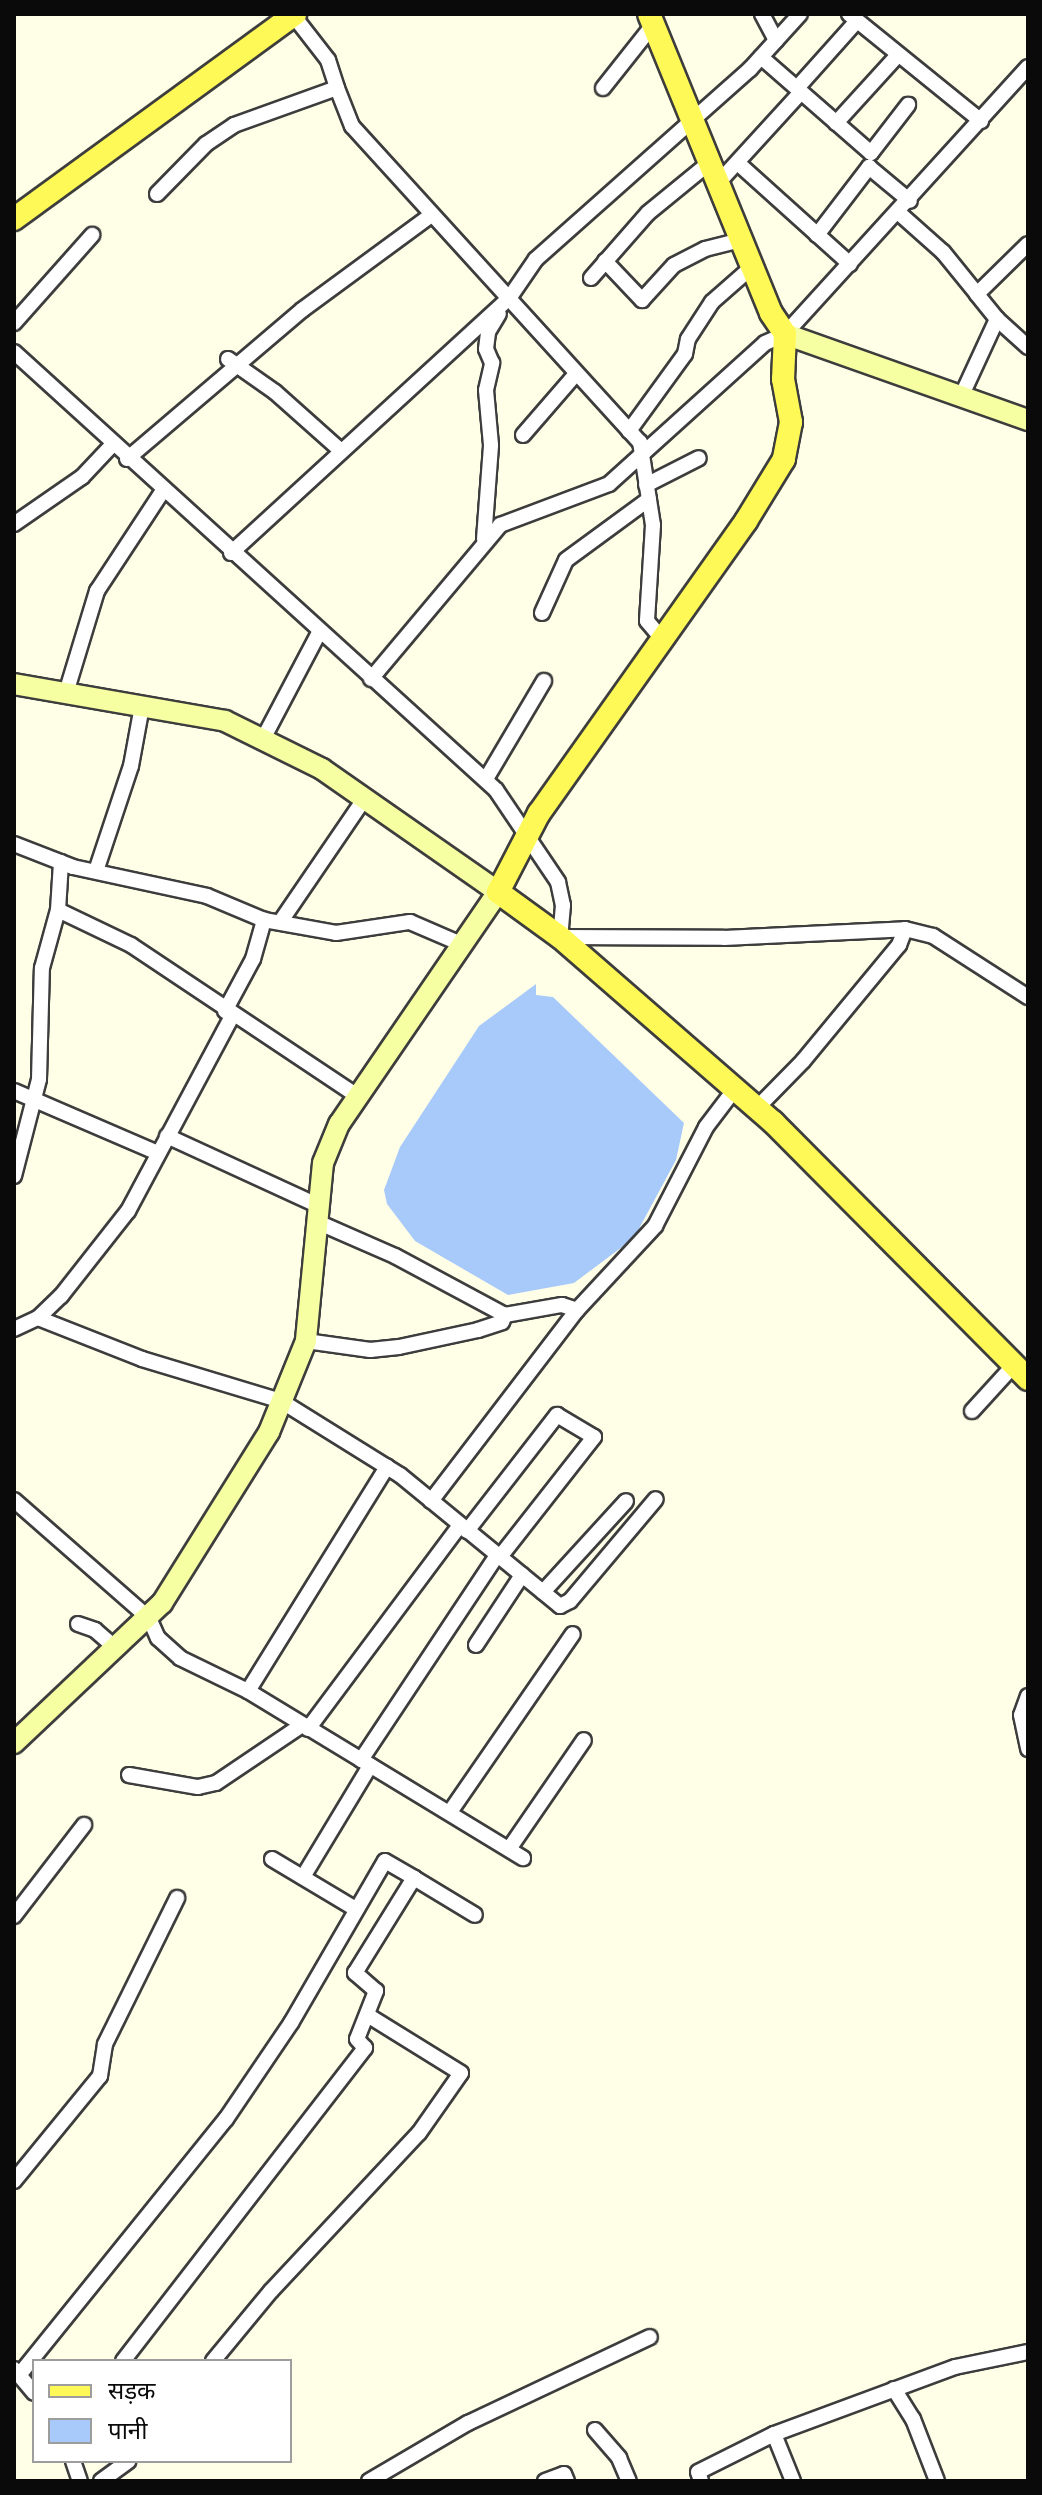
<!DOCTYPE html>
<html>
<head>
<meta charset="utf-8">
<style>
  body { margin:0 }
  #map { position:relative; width:1042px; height:2495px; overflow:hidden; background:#ffffe7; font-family:"Noto Serif","Noto Sans Devanagari",serif }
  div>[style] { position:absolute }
  .water>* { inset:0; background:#a8cafa }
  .roads { filter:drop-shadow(2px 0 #3d3d3d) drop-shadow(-2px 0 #3d3d3d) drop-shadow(0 2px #3d3d3d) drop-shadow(0 -2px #3d3d3d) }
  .street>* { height:14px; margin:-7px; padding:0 7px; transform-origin:7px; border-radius:7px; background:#fff }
  .secondary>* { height:20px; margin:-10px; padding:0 10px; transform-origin:10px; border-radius:10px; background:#f6ffa2 }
  .primary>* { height:22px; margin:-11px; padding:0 11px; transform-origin:11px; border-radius:11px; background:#fff957 }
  span { translate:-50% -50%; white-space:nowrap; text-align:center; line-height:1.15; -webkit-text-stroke:8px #fff; paint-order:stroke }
  .frame { position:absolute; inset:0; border:16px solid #0a0a0a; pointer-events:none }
  .legend { position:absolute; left:32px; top:2359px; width:260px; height:104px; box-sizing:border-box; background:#fff; border:2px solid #9d9d9d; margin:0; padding:10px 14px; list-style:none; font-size:24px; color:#0a0a0a }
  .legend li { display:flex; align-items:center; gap:16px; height:40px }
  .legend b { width:40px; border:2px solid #9d9d9d }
</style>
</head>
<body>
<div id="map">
  <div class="water">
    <i style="clip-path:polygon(536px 984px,536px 995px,553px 997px,684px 1123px,676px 1160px,634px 1238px,574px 1283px,508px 1295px,415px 1241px,387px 1204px,384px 1190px,400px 1147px,479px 1026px)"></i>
  </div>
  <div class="roads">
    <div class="street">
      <i style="left:762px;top:14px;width:30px;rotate:62deg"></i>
      <i style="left:849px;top:14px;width:170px;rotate:39deg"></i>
      <i style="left:293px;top:15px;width:57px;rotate:52.1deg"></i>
      <i style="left:328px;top:60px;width:29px;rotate:72deg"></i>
      <i style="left:761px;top:57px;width:146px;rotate:41.1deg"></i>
      <i style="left:871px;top:153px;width:61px;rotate:-52.4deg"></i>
      <i style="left:603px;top:88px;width:80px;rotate:-51.6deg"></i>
      <i style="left:797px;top:88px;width:90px;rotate:-48.2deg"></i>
      <i style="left:836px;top:123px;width:89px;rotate:-47.7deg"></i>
      <i style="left:740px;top:165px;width:148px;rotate:42deg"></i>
      <i style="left:718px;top:183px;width:123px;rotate:-47.6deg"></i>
      <i style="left:157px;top:194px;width:70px;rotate:-45.6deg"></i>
      <i style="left:206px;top:144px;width:34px;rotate:-34deg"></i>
      <i style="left:234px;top:125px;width:109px;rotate:-19.8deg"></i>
      <i style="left:337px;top:88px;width:41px;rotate:68.5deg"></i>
      <i style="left:352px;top:126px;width:428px;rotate:47.7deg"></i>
      <i style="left:640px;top:442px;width:84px;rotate:81.1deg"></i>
      <i style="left:653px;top:525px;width:96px;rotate:93.6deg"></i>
      <i style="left:647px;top:621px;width:23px;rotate:50deg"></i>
      <i style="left:899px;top:213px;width:59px;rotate:41.6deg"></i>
      <i style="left:943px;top:252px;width:54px;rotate:51deg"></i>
      <i style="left:817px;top:235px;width:86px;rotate:-52.6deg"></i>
      <i style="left:869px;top:167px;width:53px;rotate:39.7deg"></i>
      <i style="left:605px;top:261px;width:54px;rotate:46.5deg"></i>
      <i style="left:642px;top:300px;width:47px;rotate:-47.6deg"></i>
      <i style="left:674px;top:265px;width:35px;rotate:-27deg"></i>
      <i style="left:705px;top:249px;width:37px;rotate:-14deg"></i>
      <i style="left:591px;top:278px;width:86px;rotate:-48.8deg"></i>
      <i style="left:648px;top:213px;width:79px;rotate:-39.3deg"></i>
      <i style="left:997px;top:319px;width:42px;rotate:42.1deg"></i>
      <i style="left:14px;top:323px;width:118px;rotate:-48.4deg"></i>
      <i style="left:14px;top:352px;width:651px;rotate:42.26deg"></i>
      <i style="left:496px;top:790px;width:111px;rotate:56deg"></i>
      <i style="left:558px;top:882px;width:24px;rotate:78deg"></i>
      <i style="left:563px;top:905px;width:32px;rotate:95deg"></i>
      <i style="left:560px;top:937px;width:164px;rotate:0.3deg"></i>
      <i style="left:724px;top:938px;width:181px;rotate:-2.8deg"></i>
      <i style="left:905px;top:929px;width:29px;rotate:14deg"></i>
      <i style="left:933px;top:936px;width:113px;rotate:32.7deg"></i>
      <i style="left:228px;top:359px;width:57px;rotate:35.1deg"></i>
      <i style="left:275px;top:392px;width:87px;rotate:41.7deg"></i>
      <i style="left:961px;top:397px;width:86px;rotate:-65.2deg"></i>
      <i style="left:997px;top:319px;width:32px;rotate:-129deg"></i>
      <i style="left:977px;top:294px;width:71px;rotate:-44.4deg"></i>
      <i style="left:629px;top:431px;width:95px;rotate:-54deg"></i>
      <i style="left:685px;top:354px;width:15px;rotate:-79deg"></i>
      <i style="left:688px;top:339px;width:44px;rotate:-57deg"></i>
      <i style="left:712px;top:302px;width:53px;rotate:-41.2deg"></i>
      <i style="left:523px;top:435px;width:79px;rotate:-49.1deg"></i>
      <i style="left:127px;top:459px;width:230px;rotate:-40.4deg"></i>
      <i style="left:302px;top:310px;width:159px;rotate:-36.3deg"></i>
      <i style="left:646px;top:485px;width:59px;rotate:-27deg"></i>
      <i style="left:14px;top:524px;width:83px;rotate:-34.7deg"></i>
      <i style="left:82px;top:477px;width:44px;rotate:-46.8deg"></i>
      <i style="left:484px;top:539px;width:94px;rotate:-85.7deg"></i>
      <i style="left:491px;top:445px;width:55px;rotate:-95.2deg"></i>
      <i style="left:486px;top:390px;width:28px;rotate:-77deg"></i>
      <i style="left:492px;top:363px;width:15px;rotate:-113deg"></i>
      <i style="left:486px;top:349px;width:17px;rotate:-83deg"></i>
      <i style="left:488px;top:332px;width:21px;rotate:-59deg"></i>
      <i style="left:231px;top:553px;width:379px;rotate:-42.5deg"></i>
      <i style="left:510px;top:297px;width:46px;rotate:-55.6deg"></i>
      <i style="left:536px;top:259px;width:286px;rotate:-41.6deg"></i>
      <i style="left:750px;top:69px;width:74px;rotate:-47.7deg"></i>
      <i style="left:542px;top:613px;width:58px;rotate:-65.6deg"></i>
      <i style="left:566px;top:560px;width:103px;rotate:-36.3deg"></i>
      <i style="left:371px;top:679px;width:201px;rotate:-50deg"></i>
      <i style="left:500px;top:525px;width:116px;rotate:-20.6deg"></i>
      <i style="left:609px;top:484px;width:210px;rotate:-42.1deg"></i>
      <i style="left:765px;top:343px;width:22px;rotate:-24deg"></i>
      <i style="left:785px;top:334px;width:361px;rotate:-47.7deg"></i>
      <i style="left:66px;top:693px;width:107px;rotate:-73.1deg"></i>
      <i style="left:97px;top:591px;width:118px;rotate:-56.7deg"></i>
      <i style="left:263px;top:739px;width:120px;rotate:-62.2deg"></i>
      <i style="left:486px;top:779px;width:114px;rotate:-59.4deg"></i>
      <i style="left:14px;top:844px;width:63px;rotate:21.3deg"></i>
      <i style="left:73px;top:867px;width:137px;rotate:12.2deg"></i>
      <i style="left:207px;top:896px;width:62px;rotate:22.8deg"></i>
      <i style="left:264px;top:920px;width:73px;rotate:10.2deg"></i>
      <i style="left:336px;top:933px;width:75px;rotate:-8.5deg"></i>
      <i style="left:410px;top:922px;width:56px;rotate:23.3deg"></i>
      <i style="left:96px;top:871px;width:111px;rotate:-71.6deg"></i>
      <i style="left:131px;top:766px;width:61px;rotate:-79.6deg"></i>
      <i style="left:58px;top:910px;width:81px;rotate:25.6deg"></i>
      <i style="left:131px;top:945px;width:270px;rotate:33.7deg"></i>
      <i style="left:281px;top:921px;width:149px;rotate:-55.7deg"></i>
      <i style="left:225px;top:1011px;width:59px;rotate:-61.7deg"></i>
      <i style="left:253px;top:959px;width:41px;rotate:-74.2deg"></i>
      <i style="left:14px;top:1091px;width:157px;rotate:23.3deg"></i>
      <i style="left:757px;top:1108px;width:66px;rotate:-45.6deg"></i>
      <i style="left:803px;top:1061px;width:151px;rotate:-50.4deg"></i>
      <i style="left:899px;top:945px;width:17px;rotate:-69deg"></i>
      <i style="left:167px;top:1136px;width:165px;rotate:24.7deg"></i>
      <i style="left:14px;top:1176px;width:100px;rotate:-75.5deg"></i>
      <i style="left:39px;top:1079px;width:111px;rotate:-88.5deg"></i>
      <i style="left:42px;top:968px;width:60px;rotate:-74.6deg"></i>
      <i style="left:58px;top:910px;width:48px;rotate:-86.4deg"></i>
      <i style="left:315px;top:1221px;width:87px;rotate:23.6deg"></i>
      <i style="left:395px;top:1256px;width:125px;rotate:28.2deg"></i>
      <i style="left:505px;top:1315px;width:58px;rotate:-10deg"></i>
      <i style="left:562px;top:1305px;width:16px;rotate:18deg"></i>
      <i style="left:38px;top:1318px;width:112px;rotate:21.5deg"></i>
      <i style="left:142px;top:1359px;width:145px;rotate:16.8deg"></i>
      <i style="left:281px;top:1401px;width:140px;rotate:31.9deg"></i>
      <i style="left:400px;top:1475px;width:207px;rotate:39.3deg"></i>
      <i style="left:560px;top:1606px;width:11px;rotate:-27deg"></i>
      <i style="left:570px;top:1601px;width:133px;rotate:-49.9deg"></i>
      <i style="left:14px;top:1329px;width:26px;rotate:-25deg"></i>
      <i style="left:38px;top:1318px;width:32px;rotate:-44deg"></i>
      <i style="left:61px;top:1296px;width:108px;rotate:-51.8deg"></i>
      <i style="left:128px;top:1211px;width:221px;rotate:-61.9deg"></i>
      <i style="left:306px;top:1341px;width:65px;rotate:8deg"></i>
      <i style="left:370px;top:1350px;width:29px;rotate:-6deg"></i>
      <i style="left:399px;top:1347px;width:81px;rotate:-12.1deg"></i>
      <i style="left:478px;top:1330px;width:25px;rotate:-18deg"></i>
      <i style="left:502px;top:1322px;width:8px;rotate:-67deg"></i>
      <i style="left:972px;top:1411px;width:62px;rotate:-47.6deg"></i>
      <i style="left:14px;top:1500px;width:179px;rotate:41.2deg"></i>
      <i style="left:149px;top:1618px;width:22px;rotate:66deg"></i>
      <i style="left:158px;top:1638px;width:30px;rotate:42deg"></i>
      <i style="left:180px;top:1658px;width:76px;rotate:25.9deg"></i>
      <i style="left:248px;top:1691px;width:322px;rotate:31.3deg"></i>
      <i style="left:431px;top:1501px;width:240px;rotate:-52.6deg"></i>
      <i style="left:577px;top:1310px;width:115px;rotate:-47.1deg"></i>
      <i style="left:655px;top:1226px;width:111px;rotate:-62.7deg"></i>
      <i style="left:706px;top:1127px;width:48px;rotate:-52.7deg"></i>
      <i style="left:467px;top:1531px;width:147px;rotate:-52.2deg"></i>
      <i style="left:557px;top:1415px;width:43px;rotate:30.7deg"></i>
      <i style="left:594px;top:1437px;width:152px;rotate:128.1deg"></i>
      <i style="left:543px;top:1592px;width:123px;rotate:-47.6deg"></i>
      <i style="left:78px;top:1624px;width:18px;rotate:19deg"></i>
      <i style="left:95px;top:1630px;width:29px;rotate:41deg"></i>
      <i style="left:476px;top:1645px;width:84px;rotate:-56.7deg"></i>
      <i style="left:248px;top:1691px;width:264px;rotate:-58.2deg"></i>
      <i style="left:1028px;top:1696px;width:20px;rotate:110deg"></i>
      <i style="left:1021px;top:1715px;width:35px;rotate:78deg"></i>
      <i style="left:308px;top:1729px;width:254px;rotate:-53.3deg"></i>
      <i style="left:361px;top:1760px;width:246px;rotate:-56.4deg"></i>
      <i style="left:129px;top:1775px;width:70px;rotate:9.9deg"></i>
      <i style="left:198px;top:1787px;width:18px;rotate:-13deg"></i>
      <i style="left:216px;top:1783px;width:104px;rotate:-34deg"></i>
      <i style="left:450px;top:1812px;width:216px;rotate:-55.4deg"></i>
      <i style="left:509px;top:1849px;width:132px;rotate:-55.5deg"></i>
      <i style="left:272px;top:1859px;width:96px;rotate:30.9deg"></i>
      <i style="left:303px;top:1877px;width:130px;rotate:-58.9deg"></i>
      <i style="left:14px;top:1916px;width:115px;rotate:-52.4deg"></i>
      <i style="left:14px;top:2181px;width:136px;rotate:-50.7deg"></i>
      <i style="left:100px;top:2076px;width:32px;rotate:-81deg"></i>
      <i style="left:105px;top:2044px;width:163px;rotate:-63.7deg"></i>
      <i style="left:123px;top:2361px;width:396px;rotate:-52.3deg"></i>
      <i style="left:365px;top:2048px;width:12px;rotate:-132deg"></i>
      <i style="left:357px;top:2039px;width:52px;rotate:-68.4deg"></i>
      <i style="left:376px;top:1991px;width:28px;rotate:-139deg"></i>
      <i style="left:355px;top:1973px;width:112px;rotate:-58.2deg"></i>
      <i style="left:414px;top:1878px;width:71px;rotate:31.2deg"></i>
      <i style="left:213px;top:2361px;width:91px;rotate:-50.4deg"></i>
      <i style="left:271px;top:2291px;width:216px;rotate:-46.9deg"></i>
      <i style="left:419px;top:2133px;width:73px;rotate:-55deg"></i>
      <i style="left:461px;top:2073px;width:108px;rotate:-148.2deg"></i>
      <i style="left:14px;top:2369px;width:31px;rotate:50deg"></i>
      <i style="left:20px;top:2374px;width:328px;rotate:-51.1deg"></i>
      <i style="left:226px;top:2119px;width:116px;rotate:-55.9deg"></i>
      <i style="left:291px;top:2023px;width:187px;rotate:-59.9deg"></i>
      <i style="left:385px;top:1861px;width:34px;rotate:30deg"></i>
      <i style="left:894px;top:2389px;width:36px;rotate:58deg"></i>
      <i style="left:913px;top:2419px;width:66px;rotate:68.8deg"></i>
      <i style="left:595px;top:2430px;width:37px;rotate:49deg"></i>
      <i style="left:619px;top:2458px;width:25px;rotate:67deg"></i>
      <i style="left:774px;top:2434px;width:51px;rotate:68deg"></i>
      <i style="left:73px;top:2461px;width:21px;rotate:71deg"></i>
      <i style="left:101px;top:2481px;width:34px;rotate:-36deg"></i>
      <i style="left:369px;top:2481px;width:115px;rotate:-30.4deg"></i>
      <i style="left:468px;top:2423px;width:201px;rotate:-25.3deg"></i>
      <i style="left:545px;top:2481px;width:20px;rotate:-20deg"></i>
      <i style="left:564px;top:2474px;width:8px;rotate:67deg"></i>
      <i style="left:701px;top:2481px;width:9px;rotate:-108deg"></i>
      <i style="left:698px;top:2472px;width:85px;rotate:-26.6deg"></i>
      <i style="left:774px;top:2434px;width:193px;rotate:-20.3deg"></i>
      <i style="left:955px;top:2367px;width:75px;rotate:-11.6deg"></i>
    </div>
    <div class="secondary">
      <i style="left:785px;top:334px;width:258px;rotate:19.5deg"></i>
      <i style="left:14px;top:684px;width:214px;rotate:9.9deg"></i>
      <i style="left:225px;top:721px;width:108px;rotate:26.3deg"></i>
      <i style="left:322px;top:769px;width:215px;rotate:34.9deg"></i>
      <i style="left:498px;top:892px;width:281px;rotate:124.4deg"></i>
      <i style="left:339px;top:1124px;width:42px;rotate:112.3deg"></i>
      <i style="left:323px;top:1163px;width:179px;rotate:95.5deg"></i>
      <i style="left:306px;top:1341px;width:98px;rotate:112.1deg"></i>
      <i style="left:269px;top:1432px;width:202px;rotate:122deg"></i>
      <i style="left:162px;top:1603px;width:204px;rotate:136.6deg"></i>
    </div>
    <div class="primary">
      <i style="left:649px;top:14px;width:323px;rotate:67.8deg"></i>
      <i style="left:771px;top:313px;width:25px;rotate:56deg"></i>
      <i style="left:785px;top:334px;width:45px;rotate:92.5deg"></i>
      <i style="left:783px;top:379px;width:44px;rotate:79.5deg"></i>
      <i style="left:791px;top:422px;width:38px;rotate:101deg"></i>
      <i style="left:784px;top:459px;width:73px;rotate:121.5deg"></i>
      <i style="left:746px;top:521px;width:358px;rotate:125.3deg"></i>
      <i style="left:539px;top:813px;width:89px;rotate:117.4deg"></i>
      <i style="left:498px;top:892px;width:77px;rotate:36deg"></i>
      <i style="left:560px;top:937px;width:282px;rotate:41deg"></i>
      <i style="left:773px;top:1122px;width:362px;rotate:45.2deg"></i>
      <i style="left:14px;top:219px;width:348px;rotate:-36.1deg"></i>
    </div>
  </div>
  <div class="frame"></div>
  <ul class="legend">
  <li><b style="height:10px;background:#fff957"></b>सड़क</li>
  <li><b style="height:22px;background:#a8cafa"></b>पानी</li>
  </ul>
</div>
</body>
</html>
